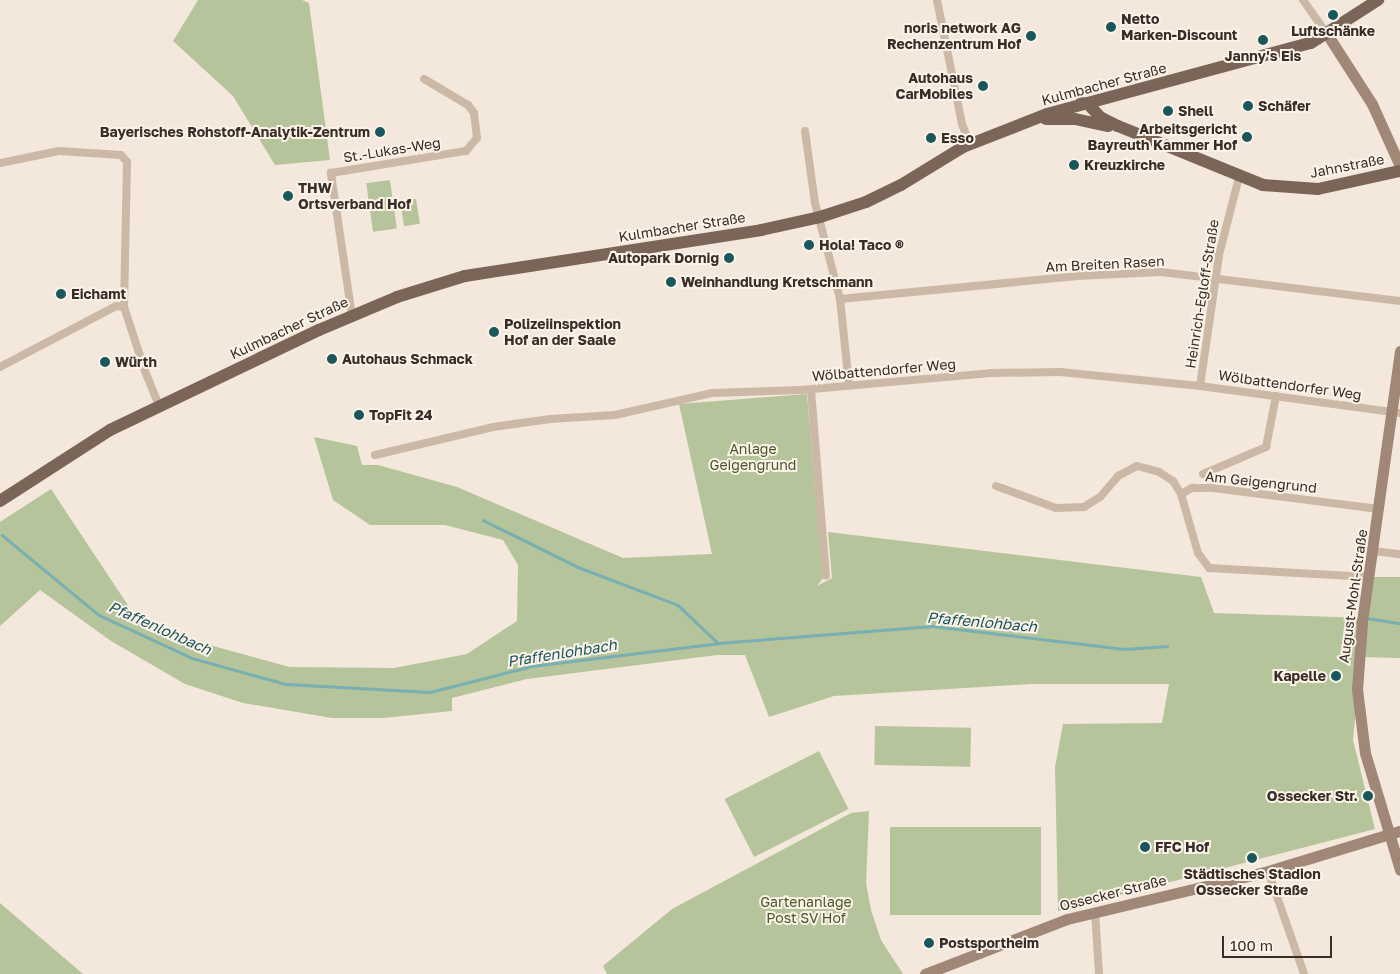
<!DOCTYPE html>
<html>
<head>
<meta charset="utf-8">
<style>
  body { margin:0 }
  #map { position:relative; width:1400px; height:974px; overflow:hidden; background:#f3e8db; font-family:"Golos Text",sans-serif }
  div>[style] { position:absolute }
  .green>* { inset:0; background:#b5c49a; transform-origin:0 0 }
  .stream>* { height:2.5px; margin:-1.25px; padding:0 1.25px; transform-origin:1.25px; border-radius:1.25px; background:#78afb2 }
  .street>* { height:8px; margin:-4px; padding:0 4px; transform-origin:4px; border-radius:4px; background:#ccb8a6 }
  .secondary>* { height:11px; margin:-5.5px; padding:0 5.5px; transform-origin:5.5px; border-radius:5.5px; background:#a08777 }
  .primary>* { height:12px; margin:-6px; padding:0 6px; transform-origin:6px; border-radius:6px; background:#7b6458 }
  .dots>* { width:14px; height:14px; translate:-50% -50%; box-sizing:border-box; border:2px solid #fbf2e8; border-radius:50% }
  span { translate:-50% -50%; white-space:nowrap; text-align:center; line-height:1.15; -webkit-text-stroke:4px #fbf2e8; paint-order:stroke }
  .poi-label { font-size:14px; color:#382d28; font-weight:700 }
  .left { translate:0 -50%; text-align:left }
  .right { translate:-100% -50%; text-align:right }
  .street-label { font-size:14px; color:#382d28 }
  .park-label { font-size:14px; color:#47582a }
  .water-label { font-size:15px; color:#1a575c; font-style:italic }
  .scale { position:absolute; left:1222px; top:936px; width:110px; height:22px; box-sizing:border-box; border:2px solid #382d28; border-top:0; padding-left:6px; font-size:15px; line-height:18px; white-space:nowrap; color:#382d28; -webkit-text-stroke:4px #fbf2e8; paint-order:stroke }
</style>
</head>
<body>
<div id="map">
  <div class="green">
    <i style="clip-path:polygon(198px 0,302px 0,309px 3px,330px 160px,275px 165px,233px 96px,173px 41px)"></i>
    <i style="left:390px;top:180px;width:49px;height:24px;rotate:82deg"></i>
    <i style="left:416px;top:199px;width:25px;height:16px;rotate:81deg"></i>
    <i style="clip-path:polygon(807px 394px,823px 578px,817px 586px,832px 578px,828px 532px,1201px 577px,1214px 613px,1366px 618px,1374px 577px,1400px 577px,1400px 658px,1361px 657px,1353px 740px,1375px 829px,1058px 911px,1055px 767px,1063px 724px,1162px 723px,1169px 684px,1032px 684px,834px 696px,769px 717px,745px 655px,717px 655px,527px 679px,452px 698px,452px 711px,383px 718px,332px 718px,243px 703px,185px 684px,111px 641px,40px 590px,0 626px,0 522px,51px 489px,133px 613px,195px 641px,290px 667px,394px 668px,467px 654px,517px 621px,518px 565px,503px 540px,445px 525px,370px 525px,333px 500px,314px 437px,357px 446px,362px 465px,378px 465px,457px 487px,623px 558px,712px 554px,679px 404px)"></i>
    <i style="left:875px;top:726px;width:96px;height:39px;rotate:1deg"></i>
    <i style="left:819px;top:751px;width:65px;height:106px;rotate:63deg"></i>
    <i style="clip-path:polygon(869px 811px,866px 883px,871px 910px,881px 940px,903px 974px,607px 974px,603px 966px,672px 909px,851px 813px)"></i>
    <i style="left:890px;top:827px;width:151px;height:88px"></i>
    <i style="clip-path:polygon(0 903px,83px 974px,0 974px)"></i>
  </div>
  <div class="stream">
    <i style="left:483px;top:520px;width:106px;rotate:26.3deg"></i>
    <i style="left:578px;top:567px;width:107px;rotate:20.8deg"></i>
    <i style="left:678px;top:605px;width:55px;rotate:43.5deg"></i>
    <i style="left:2px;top:535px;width:126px;rotate:39.5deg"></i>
    <i style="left:99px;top:615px;width:102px;rotate:24.8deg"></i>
    <i style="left:192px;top:658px;width:98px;rotate:15.5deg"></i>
    <i style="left:286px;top:684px;width:144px;rotate:3.2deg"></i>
    <i style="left:430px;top:692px;width:105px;rotate:-14.3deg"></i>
    <i style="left:532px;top:666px;width:187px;rotate:-7deg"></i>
    <i style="left:718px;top:643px;width:215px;rotate:-4.5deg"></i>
    <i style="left:932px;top:626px;width:193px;rotate:6.8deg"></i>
    <i style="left:1124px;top:649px;width:43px;rotate:-4deg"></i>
    <i style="left:1367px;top:618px;width:33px;rotate:9deg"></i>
  </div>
  <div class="street">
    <i style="left:937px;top:0;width:126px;rotate:78.6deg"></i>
    <i style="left:962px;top:124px;width:22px;rotate:69deg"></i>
    <i style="left:1303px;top:0;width:42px;rotate:54.8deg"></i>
    <i style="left:805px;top:131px;width:73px;rotate:82.1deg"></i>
    <i style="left:815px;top:203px;width:99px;rotate:75.4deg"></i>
    <i style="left:840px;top:299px;width:86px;rotate:84deg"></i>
    <i style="left:0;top:163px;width:60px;rotate:-11.5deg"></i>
    <i style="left:59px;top:151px;width:62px;rotate:3.7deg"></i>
    <i style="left:121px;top:155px;width:9px;rotate:49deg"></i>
    <i style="left:127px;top:162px;width:145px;rotate:91.2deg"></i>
    <i style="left:124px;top:307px;width:67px;rotate:71.8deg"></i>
    <i style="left:145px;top:371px;width:37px;rotate:68deg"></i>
    <i style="left:840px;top:299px;width:239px;rotate:-5.5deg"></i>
    <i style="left:1078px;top:276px;width:83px;rotate:-2.8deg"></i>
    <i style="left:1161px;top:272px;width:241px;rotate:6.9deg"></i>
    <i style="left:352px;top:316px;width:145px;rotate:-98.4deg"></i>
    <i style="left:331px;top:173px;width:137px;rotate:-9.3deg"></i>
    <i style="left:466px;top:151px;width:17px;rotate:-50deg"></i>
    <i style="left:477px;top:138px;width:25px;rotate:-97deg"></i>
    <i style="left:474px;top:113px;width:10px;rotate:-127deg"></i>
    <i style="left:468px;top:105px;width:51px;rotate:-149.4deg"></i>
    <i style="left:0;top:367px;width:131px;rotate:-27.7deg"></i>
    <i style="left:116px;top:306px;width:8px;rotate:7deg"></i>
    <i style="left:1200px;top:386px;width:132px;rotate:-81.7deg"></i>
    <i style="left:1219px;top:255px;width:81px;rotate:-75.6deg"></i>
    <i style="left:811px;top:390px;width:186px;rotate:85.4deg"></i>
    <i style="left:375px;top:455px;width:121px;rotate:-13.3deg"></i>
    <i style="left:493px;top:427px;width:58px;rotate:-8deg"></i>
    <i style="left:550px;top:419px;width:65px;rotate:-3.5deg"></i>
    <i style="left:615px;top:415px;width:99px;rotate:-12.8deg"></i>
    <i style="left:712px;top:393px;width:89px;rotate:-1.9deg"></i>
    <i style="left:801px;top:390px;width:190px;rotate:-5.1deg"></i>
    <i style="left:990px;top:373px;width:70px;rotate:-0.8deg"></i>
    <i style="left:1060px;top:372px;width:141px;rotate:5.7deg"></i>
    <i style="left:1200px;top:386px;width:202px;rotate:7.7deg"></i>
    <i style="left:1203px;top:474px;width:69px;rotate:-23.2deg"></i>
    <i style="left:1266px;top:447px;width:52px;rotate:-78.9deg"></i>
    <i style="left:996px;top:486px;width:64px;rotate:20.1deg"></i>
    <i style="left:1056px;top:508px;width:28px;rotate:-2deg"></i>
    <i style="left:1084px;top:507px;width:19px;rotate:-32deg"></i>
    <i style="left:1100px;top:497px;width:28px;rotate:-49deg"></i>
    <i style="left:1118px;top:476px;width:21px;rotate:-28deg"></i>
    <i style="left:1137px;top:466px;width:23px;rotate:15deg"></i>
    <i style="left:1159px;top:472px;width:17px;rotate:33deg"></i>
    <i style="left:1173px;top:481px;width:15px;rotate:58deg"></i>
    <i style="left:1374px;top:551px;width:26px;rotate:7deg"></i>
    <i style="left:1369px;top:577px;width:160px;rotate:-176.8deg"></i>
    <i style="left:1209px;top:568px;width:19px;rotate:-126deg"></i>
    <i style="left:1198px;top:553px;width:61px;rotate:-106.1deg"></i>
    <i style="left:1181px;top:494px;width:13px;rotate:-29deg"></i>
    <i style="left:1192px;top:488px;width:21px"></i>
    <i style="left:1213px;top:488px;width:167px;rotate:7.2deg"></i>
    <i style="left:1268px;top:871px;width:109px;rotate:70.7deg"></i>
    <i style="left:1095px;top:912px;width:62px;rotate:86.3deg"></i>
  </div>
  <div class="secondary">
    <i style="left:1327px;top:34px;width:83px;rotate:57.3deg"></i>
    <i style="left:1372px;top:104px;width:68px;rotate:65.7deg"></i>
    <i style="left:1400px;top:351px;width:275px;rotate:98deg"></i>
    <i style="left:1362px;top:623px;width:66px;rotate:94.3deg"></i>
    <i style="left:1357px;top:689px;width:64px;rotate:82.9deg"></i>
    <i style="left:1365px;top:753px;width:122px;rotate:73.3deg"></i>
    <i style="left:925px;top:974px;width:152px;rotate:-21.2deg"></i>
    <i style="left:1067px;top:919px;width:207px;rotate:-13.4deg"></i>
    <i style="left:1268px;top:871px;width:138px;rotate:-16.9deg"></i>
  </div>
  <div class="primary">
    <i style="left:1081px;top:103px;width:7px;rotate:8deg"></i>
    <i style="left:1088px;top:104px;width:18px;rotate:47deg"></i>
    <i style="left:1100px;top:117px;width:20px;rotate:27deg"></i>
    <i style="left:1118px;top:126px;width:157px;rotate:22.1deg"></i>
    <i style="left:1263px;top:185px;width:55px;rotate:4.2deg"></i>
    <i style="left:1318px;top:189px;width:84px;rotate:-12.4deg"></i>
    <i style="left:1046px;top:119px;width:29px"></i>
    <i style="left:1075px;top:119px;width:34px;rotate:12deg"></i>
    <i style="left:0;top:501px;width:131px;rotate:-32.8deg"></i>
    <i style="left:110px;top:430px;width:232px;rotate:-25.6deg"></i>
    <i style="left:319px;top:330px;width:85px;rotate:-22.9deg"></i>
    <i style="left:397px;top:297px;width:71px;rotate:-17.2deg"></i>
    <i style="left:465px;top:276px;width:300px;rotate:-8.8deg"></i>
    <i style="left:761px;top:230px;width:60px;rotate:-12.4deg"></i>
    <i style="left:820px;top:217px;width:48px;rotate:-18.1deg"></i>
    <i style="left:866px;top:202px;width:39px;rotate:-26deg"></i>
    <i style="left:901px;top:185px;width:73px;rotate:-31.5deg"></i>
    <i style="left:963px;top:147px;width:90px;rotate:-21.4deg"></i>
    <i style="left:1047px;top:114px;width:273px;rotate:-15.1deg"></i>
    <i style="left:1311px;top:43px;width:80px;rotate:-32.7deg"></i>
  </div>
  <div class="dots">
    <i style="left:1333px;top:15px;background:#1a575c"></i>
    <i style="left:1111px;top:27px;background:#1a575c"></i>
    <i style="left:1031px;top:36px;background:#1a575c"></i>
    <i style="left:1263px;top:40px;background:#1a575c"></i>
    <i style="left:983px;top:86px;background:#1a575c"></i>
    <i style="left:1248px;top:106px;background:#1a575c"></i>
    <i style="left:1168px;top:111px;background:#1a575c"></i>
    <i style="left:380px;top:132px;background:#1a575c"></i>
    <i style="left:1247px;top:137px;background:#1a575c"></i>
    <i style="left:931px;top:138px;background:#1a575c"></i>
    <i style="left:1074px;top:165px;background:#1a575c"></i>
    <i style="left:288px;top:196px;background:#1a575c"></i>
    <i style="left:809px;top:245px;background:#1a575c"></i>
    <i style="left:729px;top:258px;background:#1a575c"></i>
    <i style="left:671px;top:282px;background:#1a575c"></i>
    <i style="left:61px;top:294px;background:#1a575c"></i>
    <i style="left:494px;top:332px;background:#1a575c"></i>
    <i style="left:332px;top:359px;background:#1a575c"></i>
    <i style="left:105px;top:362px;background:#1a575c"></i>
    <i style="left:359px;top:415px;background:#1a575c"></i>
    <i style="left:1336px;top:676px;background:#1a575c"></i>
    <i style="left:1368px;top:796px;background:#1a575c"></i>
    <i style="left:1145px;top:847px;background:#1a575c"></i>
    <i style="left:1252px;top:858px;background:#1a575c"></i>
    <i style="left:929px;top:943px;background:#1a575c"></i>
  </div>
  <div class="poi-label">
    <span class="left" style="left:1121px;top:27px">Netto<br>Marken-Discount</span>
    <span class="right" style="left:1021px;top:36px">noris network AG<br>Rechenzentrum Hof</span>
    <span style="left:1333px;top:31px">Luftschänke</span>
    <span style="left:1263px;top:56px">Janny's Eis</span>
    <span class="right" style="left:973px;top:86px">Autohaus<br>CarMobiles</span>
    <span class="left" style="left:1258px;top:106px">Schäfer</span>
    <span class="left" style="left:1178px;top:111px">Shell</span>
    <span class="right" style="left:1237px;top:137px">Arbeitsgericht<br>Bayreuth Kammer Hof</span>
    <span class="right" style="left:370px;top:132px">Bayerisches Rohstoff-Analytik-Zentrum</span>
    <span class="left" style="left:941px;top:138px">Esso</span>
    <span class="left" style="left:1084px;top:165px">Kreuzkirche</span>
    <span class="left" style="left:298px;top:196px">THW<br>Ortsverband Hof</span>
    <span class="left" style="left:819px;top:245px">Hola! Taco ®</span>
    <span class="right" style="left:719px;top:258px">Autopark Dornig</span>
    <span class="left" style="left:681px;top:282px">Weinhandlung Kretschmann</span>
    <span class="left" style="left:71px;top:294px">Eichamt</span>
    <span class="left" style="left:504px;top:332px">Polizeiinspektion<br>Hof an der Saale</span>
    <span class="left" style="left:342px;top:359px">Autohaus Schmack</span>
    <span class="left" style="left:115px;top:362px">Würth</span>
    <span class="left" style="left:369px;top:415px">TopFit 24</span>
    <span class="right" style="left:1326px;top:676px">Kapelle</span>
    <span class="right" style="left:1358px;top:796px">Ossecker Str.</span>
    <span class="left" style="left:1155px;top:847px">FFC Hof</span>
    <span style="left:1252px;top:882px">Städtisches Stadion<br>Ossecker Straße</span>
    <span class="left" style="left:939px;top:943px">Postsportheim</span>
  </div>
  <div class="street-label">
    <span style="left:1104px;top:84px;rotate:-15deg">Kulmbacher Straße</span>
    <span style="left:392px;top:150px;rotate:-9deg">St.-Lukas-Weg</span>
    <span style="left:1347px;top:166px;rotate:-11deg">Jahnstraße</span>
    <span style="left:682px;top:227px;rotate:-9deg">Kulmbacher Straße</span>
    <span style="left:1105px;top:264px;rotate:-3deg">Am Breiten Rasen</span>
    <span style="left:1202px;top:294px;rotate:-81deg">Heinrich-Egloff-Straße</span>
    <span style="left:289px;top:328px;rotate:-25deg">Kulmbacher Straße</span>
    <span style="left:884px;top:370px;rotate:-5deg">Wölbattendorfer Weg</span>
    <span style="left:1290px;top:385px;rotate:8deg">Wölbattendorfer Weg</span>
    <span style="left:1261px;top:482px;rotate:6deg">Am Geigengrund</span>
    <span style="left:1353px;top:596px;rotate:-82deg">August-Mohl-Straße</span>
    <span style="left:1113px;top:893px;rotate:-14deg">Ossecker Straße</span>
  </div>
  <div class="park-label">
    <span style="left:753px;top:457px">Anlage<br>Geigengrund</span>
    <span style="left:806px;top:910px">Gartenanlage<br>Post SV Hof</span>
  </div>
  <div class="water-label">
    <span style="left:982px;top:622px;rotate:5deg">Pfaffenlohbach</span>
    <span style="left:160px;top:628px;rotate:24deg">Pfaffenlohbach</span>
    <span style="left:562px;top:653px;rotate:-9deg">Pfaffenlohbach</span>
  </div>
  <div class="scale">100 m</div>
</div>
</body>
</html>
